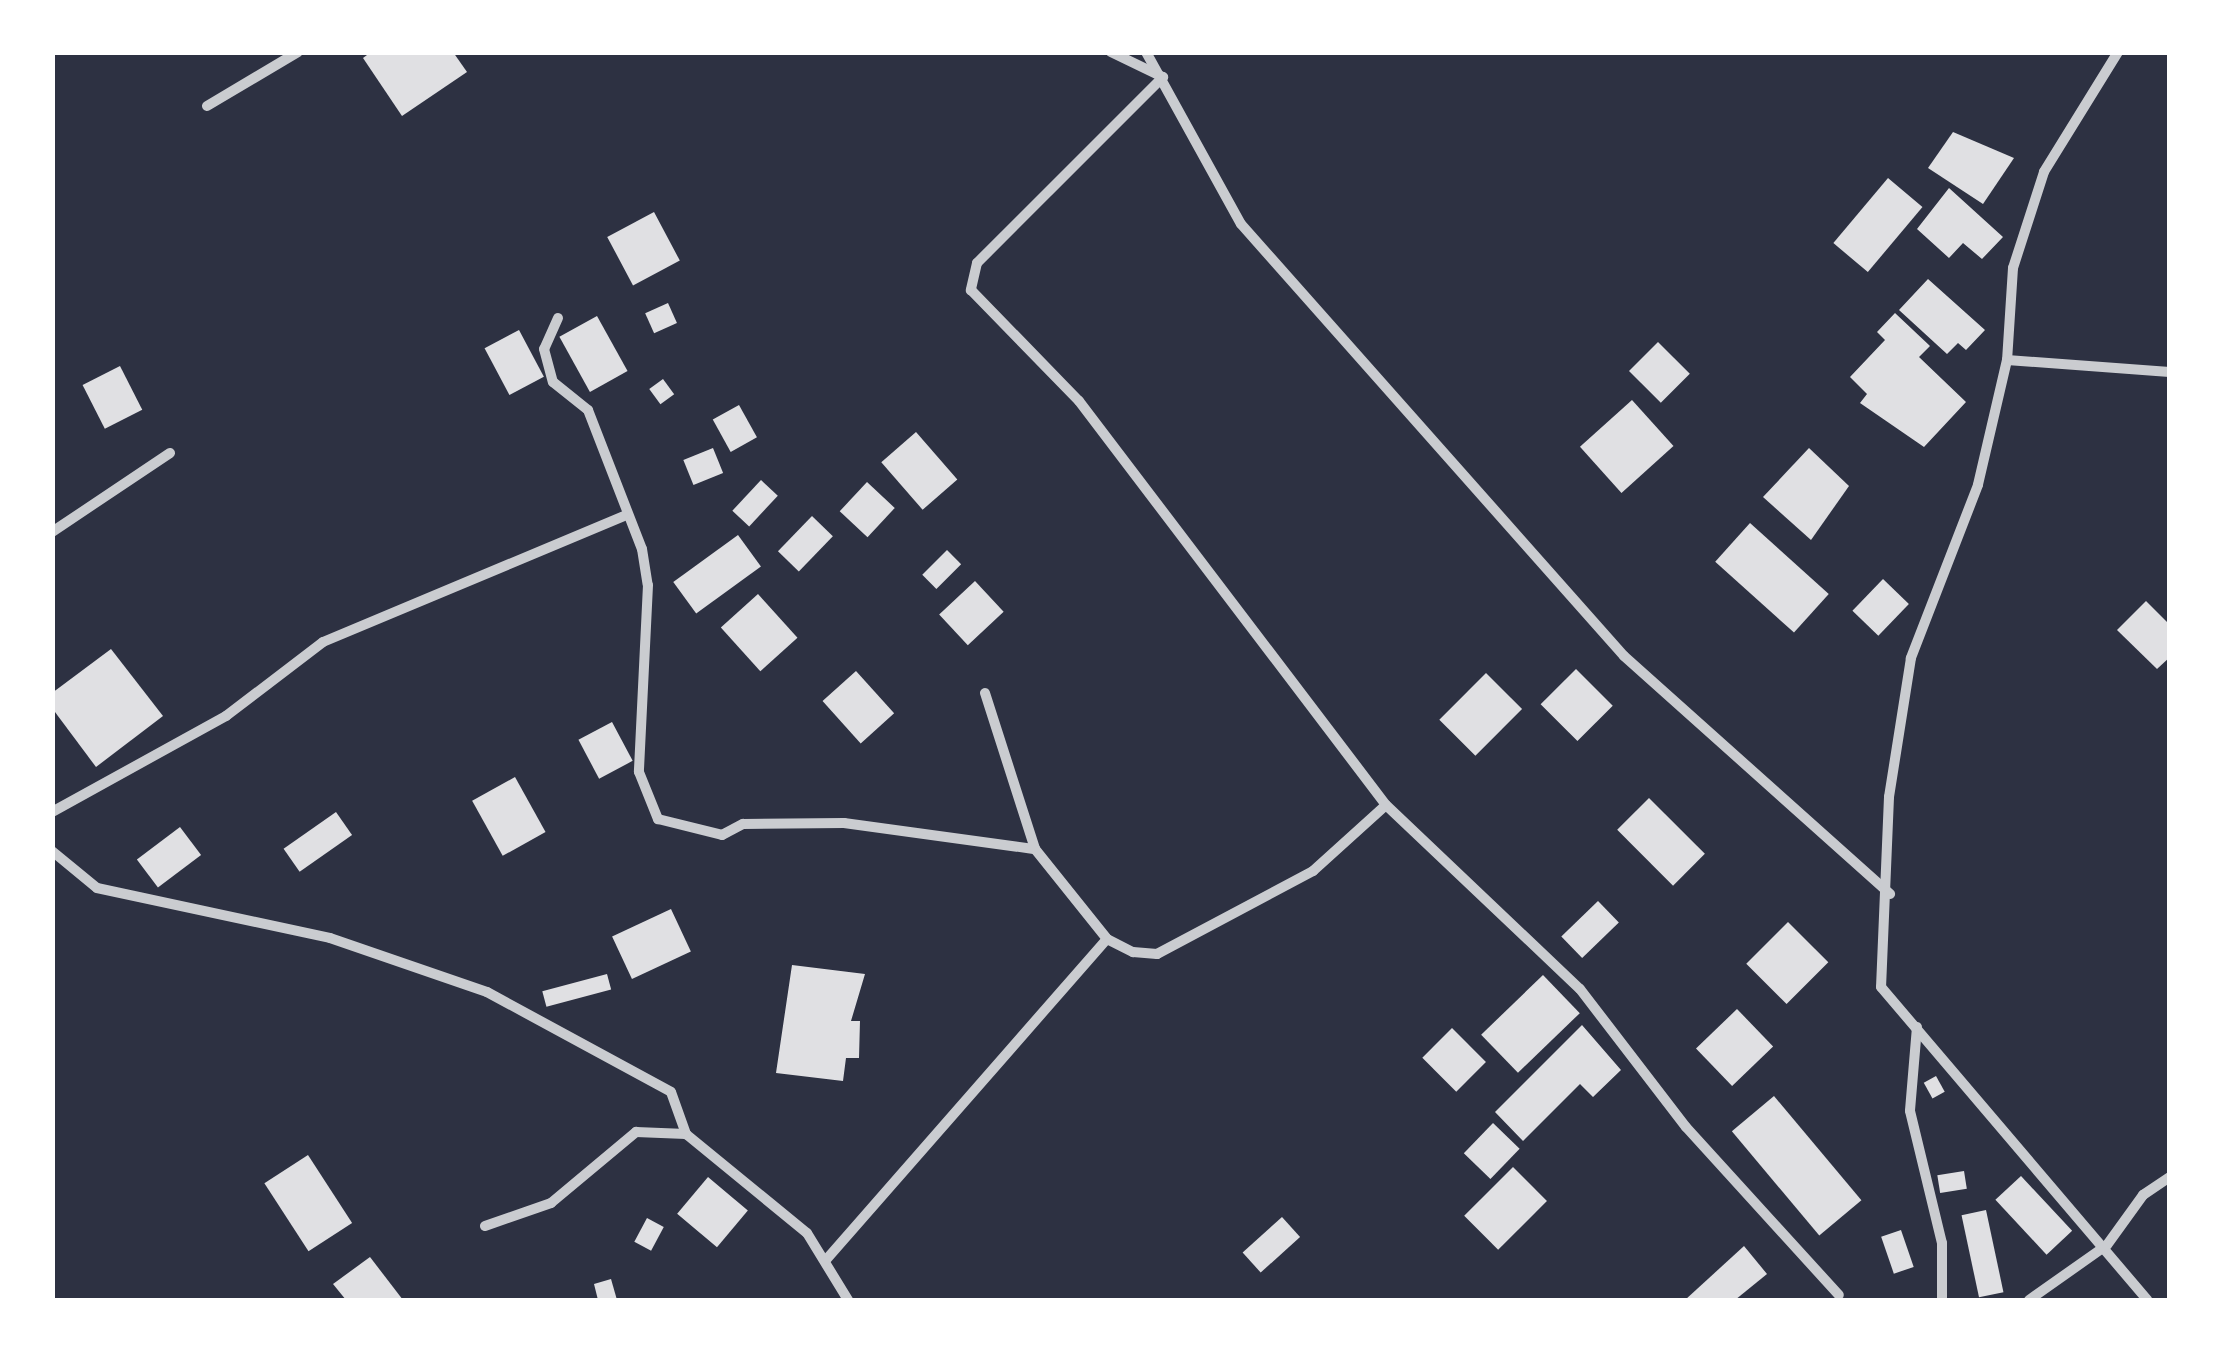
<!DOCTYPE html>
<html>
<head>
<meta charset="utf-8">
<style>
  body { margin:0 }
  #map { position:relative; width:2222px; height:1353px; overflow:hidden; background:#2d3142; font-family:Barlow,sans-serif }
  div>[style] { position:absolute }
  .building>* { inset:0; background:#e0e0e3; transform-origin:0 0 }
  .minor>* { height:10px; margin:-5px; padding:0 5px; transform-origin:5px; border-radius:5px; background:#caccd0 }
  span { translate:-50% -50%; white-space:nowrap; text-align:center; line-height:1.15; -webkit-text-stroke:10px #fff; paint-order:stroke }
  .frame { position:absolute; inset:0; border:55px solid #fff; pointer-events:none }
</style>
</head>
<body>
<div id="map">
  <div class="building">
    <i style="clip-path:polygon(371px 52px,453px 52px,467px 72px,402px 116px,363px 58px)"></i>
    <i style="clip-path:polygon(1953px 132px,2014px 158px,1983px 204px,1928px 168px)"></i>
    <i style="left:1888px;top:178px;width:45px;height:85px;rotate:40deg"></i>
    <i style="clip-path:polygon(1949px 188px,2003px 237px,1982px 259px,1963px 243px,1949px 258px,1917px 229px)"></i>
    <i style="left:654px;top:212px;width:55px;height:53px;rotate:62deg"></i>
    <i style="clip-path:polygon(1928px 279px,1985px 330px,1966px 350px,1958px 343px,1947px 354px,1899px 310px)"></i>
    <i style="left:668px;top:303px;width:22px;height:25px;rotate:66deg"></i>
    <i style="clip-path:polygon(1895px 313px,1930px 346px,1919px 357px,1966px 402px,1924px 447px,1860px 403px,1867px 394px,1850px 377px,1885px 340px,1877px 332px)"></i>
    <i style="left:597px;top:316px;width:63px;height:43px;rotate:61deg"></i>
    <i style="left:519px;top:330px;width:53px;height:39px;rotate:62deg"></i>
    <i style="left:1658px;top:342px;width:45px;height:41px;rotate:45deg"></i>
    <i style="left:120px;top:366px;width:49px;height:42px;rotate:63deg"></i>
    <i style="left:663px;top:379px;width:19px;height:17px;rotate:54deg"></i>
    <i style="left:1632px;top:400px;width:62px;height:70px;rotate:48deg"></i>
    <i style="left:739px;top:405px;width:37px;height:30px;rotate:61deg"></i>
    <i style="left:916px;top:432px;width:63px;height:46px;rotate:49deg"></i>
    <i style="left:713px;top:448px;width:27px;height:32px;rotate:68deg"></i>
    <i style="clip-path:polygon(1809px 448px,1849px 486px,1811px 540px,1763px 497px)"></i>
    <i style="left:761px;top:480px;width:23px;height:42px;rotate:43deg"></i>
    <i style="left:867px;top:482px;width:38px;height:40px;rotate:43deg"></i>
    <i style="left:812px;top:516px;width:29px;height:49px;rotate:44deg"></i>
    <i style="left:1750px;top:523px;width:106px;height:52px;rotate:42deg"></i>
    <i style="left:738px;top:535px;width:39px;height:80px;rotate:54deg"></i>
    <i style="left:947px;top:550px;width:20px;height:35px;rotate:45deg"></i>
    <i style="left:1883px;top:579px;width:36px;height:44px;rotate:44deg"></i>
    <i style="left:975px;top:581px;width:42px;height:49px;rotate:47deg"></i>
    <i style="left:758px;top:594px;width:59px;height:50px;rotate:48deg"></i>
    <i style="clip-path:polygon(2146px 601px,2170px 625px,2170px 657px,2157px 669px,2117px 630px)"></i>
    <i style="clip-path:polygon(111px 649px,163px 716px,96px 767px,52px 708px,52px 693px)"></i>
    <i style="left:1576px;top:669px;width:52px;height:50px;rotate:45deg"></i>
    <i style="left:856px;top:671px;width:57px;height:45px;rotate:48deg"></i>
    <i style="left:1486px;top:673px;width:51px;height:66px;rotate:45deg"></i>
    <i style="left:612px;top:722px;width:44px;height:38px;rotate:62deg"></i>
    <i style="left:515px;top:777px;width:63px;height:49px;rotate:61deg"></i>
    <i style="left:1649px;top:798px;width:79px;height:45px;rotate:45deg"></i>
    <i style="left:336px;top:812px;width:28px;height:64px;rotate:55deg"></i>
    <i style="left:180px;top:827px;width:35px;height:54px;rotate:53deg"></i>
    <i style="left:1598px;top:901px;width:30px;height:51px;rotate:46deg"></i>
    <i style="left:671px;top:909px;width:47px;height:65px;rotate:65deg"></i>
    <i style="left:1788px;top:922px;width:57px;height:59px;rotate:45deg"></i>
    <i style="clip-path:polygon(792px 965px,865px 974px,851px 1021px,860px 1021px,859px 1058px,846px 1058px,843px 1081px,776px 1073px)"></i>
    <i style="left:607px;top:974px;width:16px;height:67px;rotate:75deg"></i>
    <i style="left:1543px;top:975px;width:53px;height:86px;rotate:46deg"></i>
    <i style="left:1737px;top:1009px;width:52px;height:57px;rotate:46deg"></i>
    <i style="clip-path:polygon(1582px 1025px,1621px 1070px,1593px 1097px,1580px 1084px,1523px 1141px,1495px 1112px)"></i>
    <i style="left:1452px;top:1028px;width:48px;height:42px;rotate:45deg"></i>
    <i style="left:1936px;top:1076px;width:18px;height:14px;rotate:61deg"></i>
    <i style="left:1774px;top:1096px;width:136px;height:55px;rotate:50deg"></i>
    <i style="left:1493px;top:1123px;width:37px;height:42px;rotate:44deg"></i>
    <i style="left:308px;top:1155px;width:81px;height:52px;rotate:57deg"></i>
    <i style="left:1513px;top:1167px;width:48px;height:69px;rotate:45deg"></i>
    <i style="left:1964px;top:1171px;width:18px;height:27px;rotate:81deg"></i>
    <i style="left:2021px;top:1176px;width:75px;height:35px;rotate:47deg"></i>
    <i style="left:708px;top:1177px;width:52px;height:48px;rotate:40deg"></i>
    <i style="left:1986px;top:1210px;width:84px;height:25px;rotate:78deg"></i>
    <i style="left:1282px;top:1217px;width:27px;height:53px;rotate:48deg"></i>
    <i style="left:647px;top:1218px;width:19px;height:27px;rotate:28deg"></i>
    <i style="left:1901px;top:1230px;width:39px;height:21px;rotate:71deg"></i>
    <i style="clip-path:polygon(1744px 1246px,1767px 1274px,1735px 1300px,1685px 1300px)"></i>
    <i style="clip-path:polygon(370px 1257px,403px 1300px,346px 1300px,333px 1284px)"></i>
    <i style="clip-path:polygon(611px 1279px,617px 1300px,598px 1300px,594px 1284px)"></i>
  </div>
  <div class="minor">
    <i style="left:1111px;top:52px;width:58px;rotate:25.7deg"></i>
    <i style="left:1163px;top:77px;width:263px;rotate:135deg"></i>
    <i style="left:977px;top:263px;width:28px;rotate:103deg"></i>
    <i style="left:971px;top:290px;width:155px;rotate:45.8deg"></i>
    <i style="left:1079px;top:401px;width:507px;rotate:52.77deg"></i>
    <i style="left:1386px;top:805px;width:267px;rotate:43.5deg"></i>
    <i style="left:1580px;top:989px;width:174px;rotate:52.5deg"></i>
    <i style="left:1686px;top:1127px;width:227px;rotate:47.7deg"></i>
    <i style="left:1146px;top:52px;width:196px;rotate:61.1deg"></i>
    <i style="left:1241px;top:224px;width:577px;rotate:48.44deg"></i>
    <i style="left:1624px;top:656px;width:357px;rotate:41.8deg"></i>
    <i style="left:2118px;top:52px;width:141px;rotate:121.7deg"></i>
    <i style="left:2044px;top:172px;width:101px;rotate:107.9deg"></i>
    <i style="left:2013px;top:268px;width:92px;rotate:93.7deg"></i>
    <i style="left:2007px;top:360px;width:128px;rotate:103.1deg"></i>
    <i style="left:1978px;top:485px;width:186px;rotate:111.2deg"></i>
    <i style="left:1911px;top:658px;width:141px;rotate:99deg"></i>
    <i style="left:1889px;top:797px;width:190px;rotate:92.4deg"></i>
    <i style="left:1881px;top:987px;width:411px;rotate:49.6deg"></i>
    <i style="left:207px;top:106px;width:106px;rotate:-30.7deg"></i>
    <i style="left:558px;top:318px;width:34px;rotate:114deg"></i>
    <i style="left:544px;top:349px;width:34px;rotate:75deg"></i>
    <i style="left:553px;top:382px;width:45px;rotate:38.7deg"></i>
    <i style="left:588px;top:410px;width:149px;rotate:68.8deg"></i>
    <i style="left:642px;top:549px;width:36px;rotate:81deg"></i>
    <i style="left:648px;top:585px;width:187px;rotate:92.8deg"></i>
    <i style="left:639px;top:772px;width:51px;rotate:68deg"></i>
    <i style="left:658px;top:819px;width:66px;rotate:14deg"></i>
    <i style="left:722px;top:835px;width:24px;rotate:-28deg"></i>
    <i style="left:743px;top:824px;width:101px;rotate:-0.6deg"></i>
    <i style="left:844px;top:823px;width:193px;rotate:7.8deg"></i>
    <i style="left:2007px;top:360px;width:163px;rotate:4.2deg"></i>
    <i style="left:52px;top:532px;width:142px;rotate:-33.8deg"></i>
    <i style="left:985px;top:693px;width:164px;rotate:72.2deg"></i>
    <i style="left:1035px;top:849px;width:115px;rotate:51.3deg"></i>
    <i style="left:1107px;top:939px;width:29px;rotate:27deg"></i>
    <i style="left:1133px;top:952px;width:24px;rotate:5deg"></i>
    <i style="left:1157px;top:954px;width:177px;rotate:-28deg"></i>
    <i style="left:1313px;top:871px;width:98px;rotate:-42.1deg"></i>
    <i style="left:52px;top:812px;width:199px;rotate:-28.9deg"></i>
    <i style="left:226px;top:716px;width:122px;rotate:-37.3deg"></i>
    <i style="left:323px;top:642px;width:326px;rotate:-22.7deg"></i>
    <i style="left:52px;top:851px;width:58px;rotate:39.4deg"></i>
    <i style="left:97px;top:888px;width:238px;rotate:12.1deg"></i>
    <i style="left:330px;top:938px;width:166px;rotate:19deg"></i>
    <i style="left:487px;top:992px;width:209px;rotate:28.5deg"></i>
    <i style="left:671px;top:1092px;width:45px;rotate:70.3deg"></i>
    <i style="left:1917px;top:1027px;width:84px;rotate:94.8deg"></i>
    <i style="left:1910px;top:1111px;width:136px;rotate:76.4deg"></i>
    <i style="left:1942px;top:1243px;width:57px;rotate:90deg"></i>
    <i style="left:485px;top:1226px;width:70px;rotate:-19.2deg"></i>
    <i style="left:551px;top:1203px;width:111px;rotate:-39.9deg"></i>
    <i style="left:636px;top:1132px;width:50px;rotate:2.3deg"></i>
    <i style="left:686px;top:1134px;width:156px;rotate:39.3deg"></i>
    <i style="left:807px;top:1233px;width:79px;rotate:58.5deg"></i>
    <i style="left:825px;top:1261px;width:428px;rotate:-48.8deg"></i>
    <i style="left:2029px;top:1300px;width:95px;rotate:-35.2deg"></i>
    <i style="left:2107px;top:1245px;width:62px;rotate:-54.2deg"></i>
    <i style="left:2143px;top:1195px;width:32px;rotate:-34deg"></i>
  </div>
  <div class="frame"></div>
</div>
</body>
</html>
